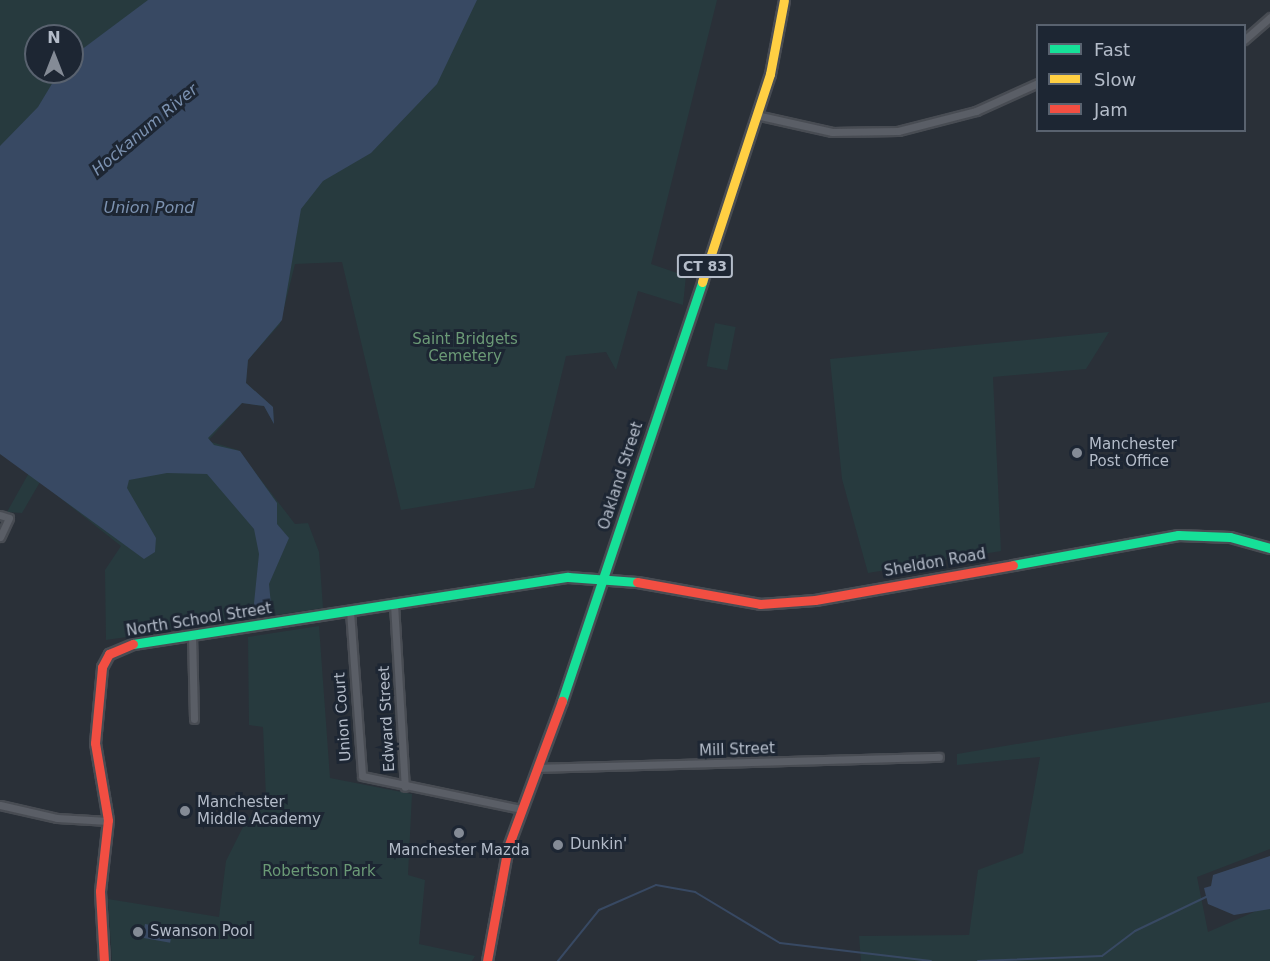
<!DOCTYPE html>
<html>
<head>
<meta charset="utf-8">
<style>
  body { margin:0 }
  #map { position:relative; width:1270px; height:961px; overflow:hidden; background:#2a3038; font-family:"DejaVu Sans",sans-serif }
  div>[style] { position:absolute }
  .green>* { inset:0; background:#273a3e; transform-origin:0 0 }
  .water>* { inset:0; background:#384963; transform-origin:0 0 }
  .stream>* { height:2px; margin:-1px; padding:0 1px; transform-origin:1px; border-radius:1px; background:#384963 }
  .roads { filter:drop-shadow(2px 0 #484c53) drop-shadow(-2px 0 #484c53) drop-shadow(0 2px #484c53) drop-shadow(0 -2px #484c53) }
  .street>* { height:7px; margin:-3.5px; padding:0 3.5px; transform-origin:3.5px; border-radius:3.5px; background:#5a5e66 }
  .fast>* { height:9px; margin:-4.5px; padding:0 4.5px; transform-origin:4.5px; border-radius:4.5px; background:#16e098 }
  .slow>* { height:9px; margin:-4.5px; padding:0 4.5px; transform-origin:4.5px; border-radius:4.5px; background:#ffcf43 }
  .jam>* { height:9px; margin:-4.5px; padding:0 4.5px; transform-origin:4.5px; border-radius:4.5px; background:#f24e42 }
  .dots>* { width:16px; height:16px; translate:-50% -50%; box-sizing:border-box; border:3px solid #1d2633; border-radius:50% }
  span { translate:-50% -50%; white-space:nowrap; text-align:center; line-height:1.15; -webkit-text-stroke:6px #1d2633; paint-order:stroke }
  .shield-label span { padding:2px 4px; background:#1d2633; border:2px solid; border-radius:4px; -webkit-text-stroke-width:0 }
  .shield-label { font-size:14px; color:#b4bcc9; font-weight:700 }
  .park-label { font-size:15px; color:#6b9a76 }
  .poi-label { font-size:15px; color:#b4bcc9 }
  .left { translate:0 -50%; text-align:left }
  .street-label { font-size:15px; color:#b4bcc9 }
  .water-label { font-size:16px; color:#7c92b1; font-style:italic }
  .legend { position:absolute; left:1036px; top:24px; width:210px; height:108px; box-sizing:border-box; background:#1d2633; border:2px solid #59626f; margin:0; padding:8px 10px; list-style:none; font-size:18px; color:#b4bcc9 }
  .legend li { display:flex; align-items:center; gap:12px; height:30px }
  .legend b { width:30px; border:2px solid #59626f }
  .north { position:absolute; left:24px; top:24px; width:60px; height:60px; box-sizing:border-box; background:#1d2633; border:2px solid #59626f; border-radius:50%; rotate:0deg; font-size:16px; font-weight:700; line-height:24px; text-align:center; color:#b4bcc9 }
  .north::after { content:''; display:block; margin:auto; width:21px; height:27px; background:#848b96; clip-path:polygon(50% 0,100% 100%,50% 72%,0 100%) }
</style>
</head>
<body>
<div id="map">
  <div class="green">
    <i style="clip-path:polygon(evenodd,0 0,717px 0,651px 264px,686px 276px,683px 305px,638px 291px,616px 370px,606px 352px,566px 356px,534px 488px,401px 510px,342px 262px,295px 264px,280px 324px,248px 360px,246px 383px,273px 407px,274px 424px,264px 406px,242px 403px,208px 441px,238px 450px,295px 524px,308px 523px,319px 552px,323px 608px,106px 640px,105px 570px,121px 546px,40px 482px,22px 513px,7px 512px,30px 471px,0 454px,0 0,36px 36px,72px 36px,72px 72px,36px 72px,36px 36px)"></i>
    <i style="left:715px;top:323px;width:21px;height:44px;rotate:11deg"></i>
    <i style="clip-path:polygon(1109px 332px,1086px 369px,993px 377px,1001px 551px,868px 573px,842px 479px,830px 359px)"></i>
    <i style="clip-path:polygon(319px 626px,330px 778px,412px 794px,408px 875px,425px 880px,419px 944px,475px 956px,472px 961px,112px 961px,108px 899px,219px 917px,226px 861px,245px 823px,266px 797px,263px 727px,249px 725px,248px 637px)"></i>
    <i style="clip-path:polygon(1270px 702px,1270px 849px,1197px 877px,1208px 932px,1270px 905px,1270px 961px,861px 961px,859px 936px,969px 935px,978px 870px,1023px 853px,1040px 757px,957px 765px,957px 754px)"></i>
  </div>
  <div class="water">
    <i style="clip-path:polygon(148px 0,477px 0,437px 84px,371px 153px,323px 181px,301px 209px,282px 320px,248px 360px,246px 383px,273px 407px,274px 424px,264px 406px,242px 403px,208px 438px,214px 445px,240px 451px,277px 503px,277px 524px,289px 538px,269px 584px,272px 615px,253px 613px,259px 554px,254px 529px,207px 474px,167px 473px,129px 480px,127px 488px,156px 538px,155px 552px,144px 559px,0 454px,0 146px,38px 107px,59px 72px,72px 72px,73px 56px)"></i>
    <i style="clip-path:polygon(1270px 856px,1270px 909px,1234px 915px,1208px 904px,1204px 888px,1211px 886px,1213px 875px)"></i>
    <i style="left:145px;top:924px;width:28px;height:14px;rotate:10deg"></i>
  </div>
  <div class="stream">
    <i style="left:558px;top:961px;width:65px;rotate:-51.2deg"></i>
    <i style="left:599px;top:910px;width:62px;rotate:-23.7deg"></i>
    <i style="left:656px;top:885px;width:40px;rotate:10deg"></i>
    <i style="left:695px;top:892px;width:99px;rotate:31deg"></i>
    <i style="left:780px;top:943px;width:152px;rotate:6.8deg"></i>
    <i style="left:978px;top:961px;width:124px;rotate:-2.3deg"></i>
    <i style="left:1102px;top:956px;width:41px;rotate:-37.1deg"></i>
    <i style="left:1135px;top:931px;width:81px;rotate:-25.6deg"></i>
  </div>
  <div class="roads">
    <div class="street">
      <i style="left:1244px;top:40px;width:35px;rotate:-41deg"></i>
      <i style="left:756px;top:115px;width:78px;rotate:12.6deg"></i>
      <i style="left:832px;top:132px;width:66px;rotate:-0.9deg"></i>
      <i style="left:898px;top:131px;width:81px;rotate:-14.4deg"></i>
      <i style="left:976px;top:111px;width:68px;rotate:-24.3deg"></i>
      <i style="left:0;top:515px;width:9px;rotate:18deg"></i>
      <i style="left:9px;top:518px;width:21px;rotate:115deg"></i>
      <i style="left:394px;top:604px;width:183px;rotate:86.6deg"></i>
      <i style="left:350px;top:611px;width:165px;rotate:85.8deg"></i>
      <i style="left:362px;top:776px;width:162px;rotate:11.7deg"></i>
      <i style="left:192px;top:636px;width:83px;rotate:88.6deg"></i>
      <i style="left:537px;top:768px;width:402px;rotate:-1.6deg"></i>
      <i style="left:0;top:805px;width:58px;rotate:12.8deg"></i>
      <i style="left:57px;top:818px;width:51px;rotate:3.4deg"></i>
    </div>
    <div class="fast">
      <i style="left:1013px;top:565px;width:168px;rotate:-10.3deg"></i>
      <i style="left:1178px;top:535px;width:52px;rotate:2.2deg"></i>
      <i style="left:1230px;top:537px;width:41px;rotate:15.4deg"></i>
      <i style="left:133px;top:644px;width:440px;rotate:-8.8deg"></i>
      <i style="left:568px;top:577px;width:69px;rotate:4.1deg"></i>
      <i style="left:562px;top:701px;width:442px;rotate:-71.5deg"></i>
    </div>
    <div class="slow">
      <i style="left:702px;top:282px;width:219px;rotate:-71.9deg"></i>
      <i style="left:770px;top:74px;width:75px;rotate:-79.3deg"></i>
    </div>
    <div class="jam">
      <i style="left:637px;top:582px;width:125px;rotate:10.1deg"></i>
      <i style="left:760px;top:604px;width:55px;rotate:-4.2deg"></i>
      <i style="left:815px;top:600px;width:201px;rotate:-10deg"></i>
      <i style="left:104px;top:961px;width:70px;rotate:-93.3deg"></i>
      <i style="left:100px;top:891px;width:71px;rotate:-83.6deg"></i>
      <i style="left:108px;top:820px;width:78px;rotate:-99.6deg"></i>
      <i style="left:95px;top:743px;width:76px;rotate:-84.7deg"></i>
      <i style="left:102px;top:667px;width:15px;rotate:-62deg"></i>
      <i style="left:109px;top:654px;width:26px;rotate:-23deg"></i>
      <i style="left:487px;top:961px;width:116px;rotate:-79.6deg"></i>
      <i style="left:508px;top:847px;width:156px;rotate:-69.7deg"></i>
    </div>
  </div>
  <div class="dots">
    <i style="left:1077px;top:453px;background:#848b96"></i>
    <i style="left:185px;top:811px;background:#848b96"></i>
    <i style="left:459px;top:833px;background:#848b96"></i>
    <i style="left:558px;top:845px;background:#848b96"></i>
    <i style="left:138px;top:932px;background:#848b96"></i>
  </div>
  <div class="shield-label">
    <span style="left:705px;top:266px">CT 83</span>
  </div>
  <div class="park-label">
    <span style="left:465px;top:348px">Saint Bridgets<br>Cemetery</span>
    <span style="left:319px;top:872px">Robertson Park</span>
  </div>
  <div class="poi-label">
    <span class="left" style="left:1089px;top:453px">Manchester<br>Post Office</span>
    <span class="left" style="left:197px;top:811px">Manchester<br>Middle Academy</span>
    <span class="left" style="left:570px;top:845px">Dunkin'</span>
    <span style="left:459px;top:851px">Manchester Mazda</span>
    <span class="left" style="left:150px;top:932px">Swanson Pool</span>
  </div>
  <div class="street-label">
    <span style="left:621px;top:476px;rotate:-72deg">Oakland Street</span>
    <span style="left:935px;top:563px;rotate:-10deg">Sheldon Road</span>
    <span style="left:199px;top:620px;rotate:-9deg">North School Street</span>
    <span style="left:343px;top:717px;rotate:-94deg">Union Court</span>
    <span style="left:387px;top:719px;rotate:-93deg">Edward Street</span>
    <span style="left:737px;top:750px;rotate:-2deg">Mill Street</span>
  </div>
  <div class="water-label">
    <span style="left:145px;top:130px;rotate:-40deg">Hockanum River</span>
    <span style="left:149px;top:208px">Union Pond</span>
  </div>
  <ul class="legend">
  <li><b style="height:8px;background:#16e098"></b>Fast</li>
  <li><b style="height:8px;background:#ffcf43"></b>Slow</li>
  <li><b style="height:8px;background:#f24e42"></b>Jam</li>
  </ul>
  <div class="north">N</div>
</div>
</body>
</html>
